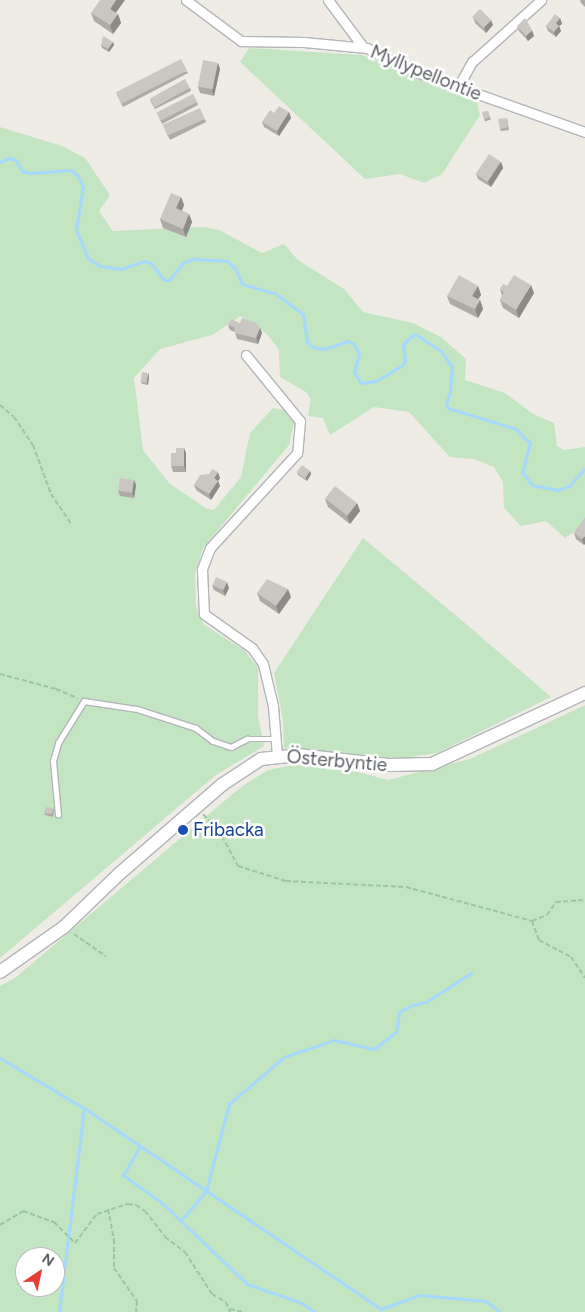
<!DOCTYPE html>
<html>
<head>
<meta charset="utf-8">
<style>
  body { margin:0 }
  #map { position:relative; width:585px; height:1312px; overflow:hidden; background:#eeece5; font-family:Figtree,sans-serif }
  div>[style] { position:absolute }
  .green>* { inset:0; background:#c3e5c2 }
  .stream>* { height:3px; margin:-1.5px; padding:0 1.5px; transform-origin:1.5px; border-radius:1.5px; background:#a6d9fd }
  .path>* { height:2px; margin-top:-1px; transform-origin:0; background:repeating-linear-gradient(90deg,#9bc6a6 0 5px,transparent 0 7.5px) }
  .roads { filter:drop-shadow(1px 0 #b2b5b9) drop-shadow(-1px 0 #b2b5b9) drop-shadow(0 1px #b2b5b9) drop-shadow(0 -1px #b2b5b9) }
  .lane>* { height:4.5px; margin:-2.25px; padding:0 2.25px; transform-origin:2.25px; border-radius:2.25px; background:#fff }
  .street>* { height:9px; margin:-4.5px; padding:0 4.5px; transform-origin:4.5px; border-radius:4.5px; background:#fff }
  .secondary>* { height:12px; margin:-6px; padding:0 6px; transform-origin:6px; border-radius:6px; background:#fff }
  .wall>* { inset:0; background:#aeaba7; transform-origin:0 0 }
  .shaded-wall>* { inset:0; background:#8d8b88 }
  .building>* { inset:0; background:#cac7c2; transform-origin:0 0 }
  .dots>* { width:14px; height:14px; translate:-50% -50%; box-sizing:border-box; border:2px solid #fff; border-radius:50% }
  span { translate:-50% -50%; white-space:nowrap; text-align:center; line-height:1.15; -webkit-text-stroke:5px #fff; paint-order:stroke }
  .street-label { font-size:19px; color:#5c6065 }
  .transit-label { font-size:19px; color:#164399 }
  .left { translate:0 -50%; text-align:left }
  .north { position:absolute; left:15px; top:1247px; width:50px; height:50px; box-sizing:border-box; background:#fff; border:1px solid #bebfc1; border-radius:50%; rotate:34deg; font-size:14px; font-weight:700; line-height:20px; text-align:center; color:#5c6065 }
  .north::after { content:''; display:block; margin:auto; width:18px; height:22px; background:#e43e35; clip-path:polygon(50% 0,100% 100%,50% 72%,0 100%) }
</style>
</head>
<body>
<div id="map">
  <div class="green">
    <i style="clip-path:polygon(249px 48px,362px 55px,477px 102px,480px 115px,442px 174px,424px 183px,400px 174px,365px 179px,240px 62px)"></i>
    <i style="clip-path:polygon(0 127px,62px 146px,85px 158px,110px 195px,99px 211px,113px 231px,204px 227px,219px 230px,262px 253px,284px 244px,298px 260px,344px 289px,363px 312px,413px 323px,441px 337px,466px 359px,465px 380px,505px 393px,533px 414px,554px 423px,557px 446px,564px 450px,585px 447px,585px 524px,565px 538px,546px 521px,521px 526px,504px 508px,503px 482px,494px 467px,474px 459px,450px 457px,409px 412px,374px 407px,330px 435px,323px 418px,308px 416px,311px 399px,306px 392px,280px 377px,279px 350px,267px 334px,241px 316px,212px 335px,160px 349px,134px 378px,143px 450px,170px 484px,207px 509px,214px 510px,241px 477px,250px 433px,273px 408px,283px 410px,294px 423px,289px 445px,203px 548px,195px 574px,196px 607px,203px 624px,245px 651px,258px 668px,258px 716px,264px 746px,216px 775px,0 958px)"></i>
    <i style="clip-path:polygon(363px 538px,466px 624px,551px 697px,437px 753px,390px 760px,284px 748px,283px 720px,274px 673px)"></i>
    <i style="clip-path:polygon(evenodd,585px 705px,585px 1312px,0 1312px,0 986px,15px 978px,241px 787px,268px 770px,294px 765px,358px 772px,388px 780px,470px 759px,585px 705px,25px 1257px,55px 1257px,55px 1287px,25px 1287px,25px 1257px)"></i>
  </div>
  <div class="stream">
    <i style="left:0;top:162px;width:10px;rotate:-24deg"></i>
    <i style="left:9px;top:158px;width:7px;rotate:16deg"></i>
    <i style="left:16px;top:160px;width:13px;rotate:61deg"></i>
    <i style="left:22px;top:171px;width:8px;rotate:14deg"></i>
    <i style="left:30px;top:173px;width:41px;rotate:-4.2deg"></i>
    <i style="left:71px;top:170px;width:9px;rotate:41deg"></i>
    <i style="left:78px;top:176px;width:12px;rotate:66deg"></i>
    <i style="left:83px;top:187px;width:44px;rotate:99.2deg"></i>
    <i style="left:76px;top:230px;width:30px;rotate:67deg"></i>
    <i style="left:88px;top:258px;width:14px;rotate:34deg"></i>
    <i style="left:100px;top:266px;width:21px;rotate:8deg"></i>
    <i style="left:121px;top:269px;width:24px;rotate:-19deg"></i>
    <i style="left:144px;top:261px;width:7px;rotate:16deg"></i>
    <i style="left:151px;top:263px;width:21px;rotate:53deg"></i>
    <i style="left:164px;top:280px;width:5px"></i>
    <i style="left:169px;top:280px;width:22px;rotate:-51deg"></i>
    <i style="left:183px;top:263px;width:11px;rotate:-22deg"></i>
    <i style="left:193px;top:259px;width:34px;rotate:3deg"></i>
    <i style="left:227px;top:261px;width:11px;rotate:41deg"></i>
    <i style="left:235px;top:268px;width:17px;rotate:66deg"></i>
    <i style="left:242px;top:284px;width:35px;rotate:16deg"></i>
    <i style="left:276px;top:294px;width:34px;rotate:37deg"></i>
    <i style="left:303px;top:314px;width:28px;rotate:82deg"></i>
    <i style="left:307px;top:342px;width:8px;rotate:40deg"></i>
    <i style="left:313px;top:347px;width:11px;rotate:10deg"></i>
    <i style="left:324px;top:349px;width:25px;rotate:-18deg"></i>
    <i style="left:348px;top:341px;width:7px;rotate:27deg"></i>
    <i style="left:354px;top:344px;width:10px;rotate:61deg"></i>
    <i style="left:359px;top:353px;width:20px;rotate:105deg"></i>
    <i style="left:354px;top:372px;width:13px;rotate:58deg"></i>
    <i style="left:361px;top:383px;width:15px;rotate:-8deg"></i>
    <i style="left:376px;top:381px;width:31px;rotate:-31deg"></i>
    <i style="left:403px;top:365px;width:5px;rotate:-68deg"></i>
    <i style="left:405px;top:360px;width:16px;rotate:-97deg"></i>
    <i style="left:403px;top:344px;width:16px;rotate:-40deg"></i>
    <i style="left:415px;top:334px;width:31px;rotate:33deg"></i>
    <i style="left:441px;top:351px;width:19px;rotate:55deg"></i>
    <i style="left:452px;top:367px;width:25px;rotate:95deg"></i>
    <i style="left:450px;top:392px;width:12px;rotate:110deg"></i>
    <i style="left:446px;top:403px;width:5px;rotate:68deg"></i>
    <i style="left:448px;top:408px;width:71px;rotate:17.2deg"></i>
    <i style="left:516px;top:429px;width:20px;rotate:45deg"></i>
    <i style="left:530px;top:443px;width:30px;rotate:105deg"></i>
    <i style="left:522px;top:472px;width:16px;rotate:52deg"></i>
    <i style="left:532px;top:485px;width:26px;rotate:11deg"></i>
    <i style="left:558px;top:490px;width:12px;rotate:-20deg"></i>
    <i style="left:569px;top:486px;width:24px;rotate:-48deg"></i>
    <i style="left:0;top:1058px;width:98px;rotate:30.8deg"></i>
    <i style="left:84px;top:1108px;width:359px;rotate:34.1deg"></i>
    <i style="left:381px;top:1309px;width:40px;rotate:-20.2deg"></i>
    <i style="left:419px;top:1295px;width:67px;rotate:5.1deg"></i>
    <i style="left:486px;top:1301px;width:18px;rotate:38deg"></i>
    <i style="left:140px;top:1146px;width:34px;rotate:120deg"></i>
    <i style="left:123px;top:1175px;width:47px;rotate:35.4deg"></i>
    <i style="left:161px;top:1202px;width:119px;rotate:43.6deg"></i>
    <i style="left:247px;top:1284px;width:58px;rotate:19.1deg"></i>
    <i style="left:302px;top:1303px;width:16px;rotate:35deg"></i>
    <i style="left:181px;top:1220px;width:38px;rotate:-49deg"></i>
    <i style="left:206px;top:1191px;width:90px;rotate:-75.2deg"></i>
    <i style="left:229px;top:1104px;width:72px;rotate:-40.5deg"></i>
    <i style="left:284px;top:1057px;width:53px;rotate:-18.8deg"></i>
    <i style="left:334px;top:1040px;width:41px;rotate:12.7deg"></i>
    <i style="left:374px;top:1049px;width:28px;rotate:-38deg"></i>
    <i style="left:396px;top:1032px;width:20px;rotate:-81deg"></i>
    <i style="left:399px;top:1012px;width:15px;rotate:-28deg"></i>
    <i style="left:412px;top:1005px;width:14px;rotate:-12deg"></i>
    <i style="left:426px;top:1002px;width:54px;rotate:-32.8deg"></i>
    <i style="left:59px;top:1312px;width:206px;rotate:-83deg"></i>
  </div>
  <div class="path">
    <i style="left:0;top:405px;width:18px;rotate:41deg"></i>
    <i style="left:14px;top:417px;width:34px;rotate:56deg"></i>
    <i style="left:33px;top:445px;width:52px;rotate:69.8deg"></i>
    <i style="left:51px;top:494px;width:37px;rotate:56deg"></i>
    <i style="left:0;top:674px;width:58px;rotate:15deg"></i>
    <i style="left:56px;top:689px;width:23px;rotate:23deg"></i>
    <i style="left:203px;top:814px;width:29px;rotate:49deg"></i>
    <i style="left:222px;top:836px;width:34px;rotate:62deg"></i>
    <i style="left:238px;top:866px;width:50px;rotate:17.4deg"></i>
    <i style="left:286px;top:881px;width:120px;rotate:2.9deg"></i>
    <i style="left:406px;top:887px;width:131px;rotate:15.1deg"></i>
    <i style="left:532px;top:921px;width:16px;rotate:-22deg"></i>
    <i style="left:547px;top:915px;width:16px;rotate:-55deg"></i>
    <i style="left:556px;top:902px;width:29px;rotate:-4deg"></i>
    <i style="left:532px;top:921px;width:20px;rotate:70deg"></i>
    <i style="left:539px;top:940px;width:36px;rotate:28deg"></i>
    <i style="left:571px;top:957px;width:25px;rotate:56deg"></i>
    <i style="left:74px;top:934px;width:39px;rotate:35deg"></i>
    <i style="left:108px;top:1209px;width:31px;rotate:79deg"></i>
    <i style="left:114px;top:1239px;width:29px;rotate:90deg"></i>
    <i style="left:114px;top:1268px;width:40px;rotate:55.1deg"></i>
    <i style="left:137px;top:1301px;width:11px;rotate:95deg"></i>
    <i style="left:0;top:1225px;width:27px;rotate:-31deg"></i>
    <i style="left:23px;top:1211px;width:33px;rotate:20deg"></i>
    <i style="left:54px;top:1222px;width:30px;rotate:45deg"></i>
    <i style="left:75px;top:1243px;width:36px;rotate:-53deg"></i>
    <i style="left:97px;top:1214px;width:33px;rotate:-18deg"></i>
    <i style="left:128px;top:1204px;width:8px;rotate:7deg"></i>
    <i style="left:136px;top:1205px;width:11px;rotate:34deg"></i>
    <i style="left:145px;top:1211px;width:33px;rotate:52deg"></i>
    <i style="left:165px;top:1237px;width:25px;rotate:37deg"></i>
    <i style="left:185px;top:1252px;width:50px;rotate:57.3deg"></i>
    <i style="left:212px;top:1294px;width:16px;rotate:30deg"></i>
    <i style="left:226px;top:1302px;width:11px;rotate:68deg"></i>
    <i style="left:230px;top:1309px;width:14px;rotate:12deg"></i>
  </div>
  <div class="roads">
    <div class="lane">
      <i style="left:58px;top:815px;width:54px;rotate:-95.3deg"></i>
      <i style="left:53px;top:761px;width:19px;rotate:-74deg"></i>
      <i style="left:58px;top:743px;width:49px;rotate:-58.2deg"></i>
      <i style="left:84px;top:701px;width:54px;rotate:8.6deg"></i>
      <i style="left:137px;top:709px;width:62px;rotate:17.9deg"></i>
      <i style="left:196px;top:728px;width:21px;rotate:37deg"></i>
      <i style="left:213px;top:741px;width:19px;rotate:18deg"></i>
      <i style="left:231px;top:747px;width:18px;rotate:-27deg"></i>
      <i style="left:247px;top:739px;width:29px"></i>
    </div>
    <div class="street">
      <i style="left:186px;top:0;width:69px;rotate:36.7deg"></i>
      <i style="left:241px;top:41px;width:63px;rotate:0.9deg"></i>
      <i style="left:304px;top:42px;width:63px;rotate:5.4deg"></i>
      <i style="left:367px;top:48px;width:43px;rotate:27.8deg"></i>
      <i style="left:405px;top:68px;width:191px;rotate:19.6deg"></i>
      <i style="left:328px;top:0;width:59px;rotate:53.3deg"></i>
      <i style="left:458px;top:87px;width:29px;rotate:-61deg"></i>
      <i style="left:472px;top:62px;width:93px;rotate:-41.9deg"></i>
      <i style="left:246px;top:355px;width:85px;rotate:50.7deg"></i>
      <i style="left:300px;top:421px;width:32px;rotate:95deg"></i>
      <i style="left:297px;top:453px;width:129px;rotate:132.5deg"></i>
      <i style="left:210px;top:548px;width:22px;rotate:111deg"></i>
      <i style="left:202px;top:569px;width:45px;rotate:87.5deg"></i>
      <i style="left:204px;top:614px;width:59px;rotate:35.3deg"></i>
      <i style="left:252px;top:648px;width:19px;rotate:55deg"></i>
      <i style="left:263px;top:664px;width:43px;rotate:76.6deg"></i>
      <i style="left:273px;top:706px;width:50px;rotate:85.4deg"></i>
    </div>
    <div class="secondary">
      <i style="left:0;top:972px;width:78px;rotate:-35.1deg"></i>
      <i style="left:64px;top:927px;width:76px;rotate:-43.9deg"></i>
      <i style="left:119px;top:874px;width:138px;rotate:-40.9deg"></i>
      <i style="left:223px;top:784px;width:45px;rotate:-33.3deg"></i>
      <i style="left:261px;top:759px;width:37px;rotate:-6deg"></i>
      <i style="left:298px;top:755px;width:91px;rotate:6.3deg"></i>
      <i style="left:388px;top:765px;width:44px;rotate:-1.3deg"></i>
      <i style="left:432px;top:764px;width:169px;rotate:-24.9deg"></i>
    </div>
  </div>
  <div class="wall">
    <i style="clip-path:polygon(580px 0,585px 0,585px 7px,581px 3px)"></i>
    <i style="clip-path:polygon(91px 13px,118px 14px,121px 23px,113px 34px,94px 21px)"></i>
    <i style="clip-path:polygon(473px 17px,493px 25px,486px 33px,475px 23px)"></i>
    <i style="clip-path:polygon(560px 18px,562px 24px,559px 26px,561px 31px,556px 37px,548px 31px,546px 26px)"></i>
    <i style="clip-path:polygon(517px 26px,534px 36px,528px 41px,519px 31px)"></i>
    <i style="clip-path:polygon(113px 42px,114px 45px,109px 52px,102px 48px,101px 45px)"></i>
    <i style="clip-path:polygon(218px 63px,220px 69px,214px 96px,200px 93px,198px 87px)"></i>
    <i style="clip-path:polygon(187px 71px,188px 73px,123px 107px,117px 95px)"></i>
    <i style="clip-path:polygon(190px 88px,191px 91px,155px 109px,150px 100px)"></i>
    <i style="clip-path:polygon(197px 102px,198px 105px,162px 124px,157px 113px)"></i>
    <i style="left:488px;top:111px;width:9px;height:6px;rotate:72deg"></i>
    <i style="clip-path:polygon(289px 112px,291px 118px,279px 136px,264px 127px,262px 122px,274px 113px)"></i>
    <i style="clip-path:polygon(507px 118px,509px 130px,501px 131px,500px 129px)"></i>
    <i style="clip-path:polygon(205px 119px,206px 122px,170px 140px,165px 129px)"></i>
    <i style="clip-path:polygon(501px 162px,503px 168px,491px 187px,478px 179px,476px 174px)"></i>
    <i style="clip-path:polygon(181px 197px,184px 205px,182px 211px,189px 214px,192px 222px,186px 237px,163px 228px,160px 219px)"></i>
    <i style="clip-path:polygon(478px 286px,481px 295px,478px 299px,480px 300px,483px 309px,478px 318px,450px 304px,447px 296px)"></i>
    <i style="clip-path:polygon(500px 289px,534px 293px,519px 318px,503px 308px,500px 300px,502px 296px)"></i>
    <i style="clip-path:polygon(240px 323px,260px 328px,262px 333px,258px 344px,237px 339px,235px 332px,230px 330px,228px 325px)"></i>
    <i style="clip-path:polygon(149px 375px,148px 385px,142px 384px,141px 382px)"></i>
    <i style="clip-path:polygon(184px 448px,186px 453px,186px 472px,173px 472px,171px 466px,176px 453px)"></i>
    <i style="clip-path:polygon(310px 471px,311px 474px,307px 481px,298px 475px,297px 472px)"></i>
    <i style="clip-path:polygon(220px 478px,218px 481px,220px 486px,211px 500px,196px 490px,194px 485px)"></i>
    <i style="clip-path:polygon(134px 480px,136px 485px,134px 498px,120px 496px,118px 491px)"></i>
    <i style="clip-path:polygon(325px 499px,357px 503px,360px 511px,350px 524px,328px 507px)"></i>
    <i style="clip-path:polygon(585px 518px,584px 545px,576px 539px,574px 533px)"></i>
    <i style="clip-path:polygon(212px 585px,229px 588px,225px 596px,214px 590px)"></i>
    <i style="clip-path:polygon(257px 593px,291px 597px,279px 614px,260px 601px)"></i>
    <i style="clip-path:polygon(53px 808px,54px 811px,53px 817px,45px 815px,44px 813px)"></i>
  </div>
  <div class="shaded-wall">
    <i style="clip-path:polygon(116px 0,125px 0,113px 17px,110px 9px)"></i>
    <i style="clip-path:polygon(118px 14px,121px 23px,113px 34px,110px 25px)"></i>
    <i style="clip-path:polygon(560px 18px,562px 24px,559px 26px,561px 31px,556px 37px,554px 32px,556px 23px)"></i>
    <i style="clip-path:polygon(491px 20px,493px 25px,486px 33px,484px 27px)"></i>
    <i style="clip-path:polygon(532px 30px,534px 36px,528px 41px,526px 36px)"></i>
    <i style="clip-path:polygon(113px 42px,114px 45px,109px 52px,108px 49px)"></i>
    <i style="clip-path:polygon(218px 63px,220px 69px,214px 96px,212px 91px)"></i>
    <i style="clip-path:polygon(289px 112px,291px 118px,279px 136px,277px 131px)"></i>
    <i style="clip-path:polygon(501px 162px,503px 168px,491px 187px,488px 182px)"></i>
    <i style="clip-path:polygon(181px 197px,184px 205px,179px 217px,176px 208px)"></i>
    <i style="clip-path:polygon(189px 214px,192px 222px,186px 237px,183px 229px)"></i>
    <i style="clip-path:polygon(531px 285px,534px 293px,519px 318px,516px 310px)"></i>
    <i style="clip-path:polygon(478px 286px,481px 295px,475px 304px,472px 296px)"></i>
    <i style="clip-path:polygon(480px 300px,483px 309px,478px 318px,475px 309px)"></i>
    <i style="clip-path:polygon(260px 328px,262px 333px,258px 344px,256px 338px)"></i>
    <i style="clip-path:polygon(148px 373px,149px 375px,148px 385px,147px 382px)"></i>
    <i style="clip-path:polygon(184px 448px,186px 453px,186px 472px,184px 466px)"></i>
    <i style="clip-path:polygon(310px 471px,311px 474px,307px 481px,306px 478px)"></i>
    <i style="clip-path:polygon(218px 472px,220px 478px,216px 484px,214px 478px)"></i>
    <i style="clip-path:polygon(134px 480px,136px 485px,134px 498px,132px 492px)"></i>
    <i style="clip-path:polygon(218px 481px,220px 486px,211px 500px,209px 494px)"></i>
    <i style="clip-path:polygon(357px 503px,360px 511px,350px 524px,347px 516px)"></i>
    <i style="clip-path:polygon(585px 536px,585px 544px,584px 545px,582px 539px)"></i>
    <i style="clip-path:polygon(227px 582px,229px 588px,225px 596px,223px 590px)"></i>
    <i style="clip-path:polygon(288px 589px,291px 597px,279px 614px,276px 606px)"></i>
  </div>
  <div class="building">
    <i style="clip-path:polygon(100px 0,116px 0,110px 9px,118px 14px,110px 25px,91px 13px)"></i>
    <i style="left:480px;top:9px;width:16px;height:11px;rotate:45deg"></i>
    <i style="clip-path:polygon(555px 14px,560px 18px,556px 23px,559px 26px,554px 32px,546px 26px)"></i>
    <i style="clip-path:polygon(525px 18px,532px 30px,526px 36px,517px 26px)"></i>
    <i style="clip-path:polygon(103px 36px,113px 42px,108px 49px,101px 45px)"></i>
    <i style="left:181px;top:59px;width:13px;height:73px;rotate:63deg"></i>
    <i style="left:203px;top:60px;width:15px;height:27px;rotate:11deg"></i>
    <i style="left:185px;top:79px;width:10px;height:40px;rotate:61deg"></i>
    <i style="left:193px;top:94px;width:9px;height:41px;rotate:63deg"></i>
    <i style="clip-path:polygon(279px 106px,289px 112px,277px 131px,262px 122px,270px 110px,274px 113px)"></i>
    <i style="left:200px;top:108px;width:12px;height:41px;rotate:66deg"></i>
    <i style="clip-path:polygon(488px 111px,490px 117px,484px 119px,482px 112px)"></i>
    <i style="clip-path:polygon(507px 118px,508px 127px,500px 129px,498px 119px)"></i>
    <i style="left:489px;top:154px;width:14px;height:24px;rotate:34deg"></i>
    <i style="clip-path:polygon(171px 193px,181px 197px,176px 208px,189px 214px,183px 229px,160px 219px)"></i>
    <i style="clip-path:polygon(459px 275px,478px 286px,472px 296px,480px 300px,475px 309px,447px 296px)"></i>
    <i style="clip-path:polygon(514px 275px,531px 285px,516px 310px,500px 300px,504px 292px,500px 289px,503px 284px,507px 286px)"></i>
    <i style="clip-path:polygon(242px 318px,256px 323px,260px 328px,256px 338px,235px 333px,234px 327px,228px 325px,231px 319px,240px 323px)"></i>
    <i style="left:142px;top:372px;width:6px;height:10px;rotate:9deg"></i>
    <i style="clip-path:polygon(176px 448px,184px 448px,184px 466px,171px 466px,171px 453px,176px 453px)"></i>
    <i style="left:302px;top:465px;width:10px;height:9px;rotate:37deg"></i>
    <i style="clip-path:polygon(212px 469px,218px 472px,214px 478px,218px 481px,209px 494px,194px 485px,200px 475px,209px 474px)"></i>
    <i style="left:120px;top:478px;width:14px;height:13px;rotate:8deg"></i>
    <i style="left:335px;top:486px;width:28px;height:16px;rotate:38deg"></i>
    <i style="clip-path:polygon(585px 518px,585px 536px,582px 539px,574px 533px)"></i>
    <i style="left:216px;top:577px;width:12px;height:9px;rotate:24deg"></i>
    <i style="clip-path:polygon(267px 579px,288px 589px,276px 606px,257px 593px)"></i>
    <i style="clip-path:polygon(46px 807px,53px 808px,52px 814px,44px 813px)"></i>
  </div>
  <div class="dots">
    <i style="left:183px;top:830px;background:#1a4fb4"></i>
  </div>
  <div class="street-label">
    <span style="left:426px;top:73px;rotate:22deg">Myllypellontie</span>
    <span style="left:337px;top:761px;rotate:5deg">Österbyntie</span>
  </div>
  <div class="transit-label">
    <span class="left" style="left:193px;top:830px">Fribacka</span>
  </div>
  <div class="north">N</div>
</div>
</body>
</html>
